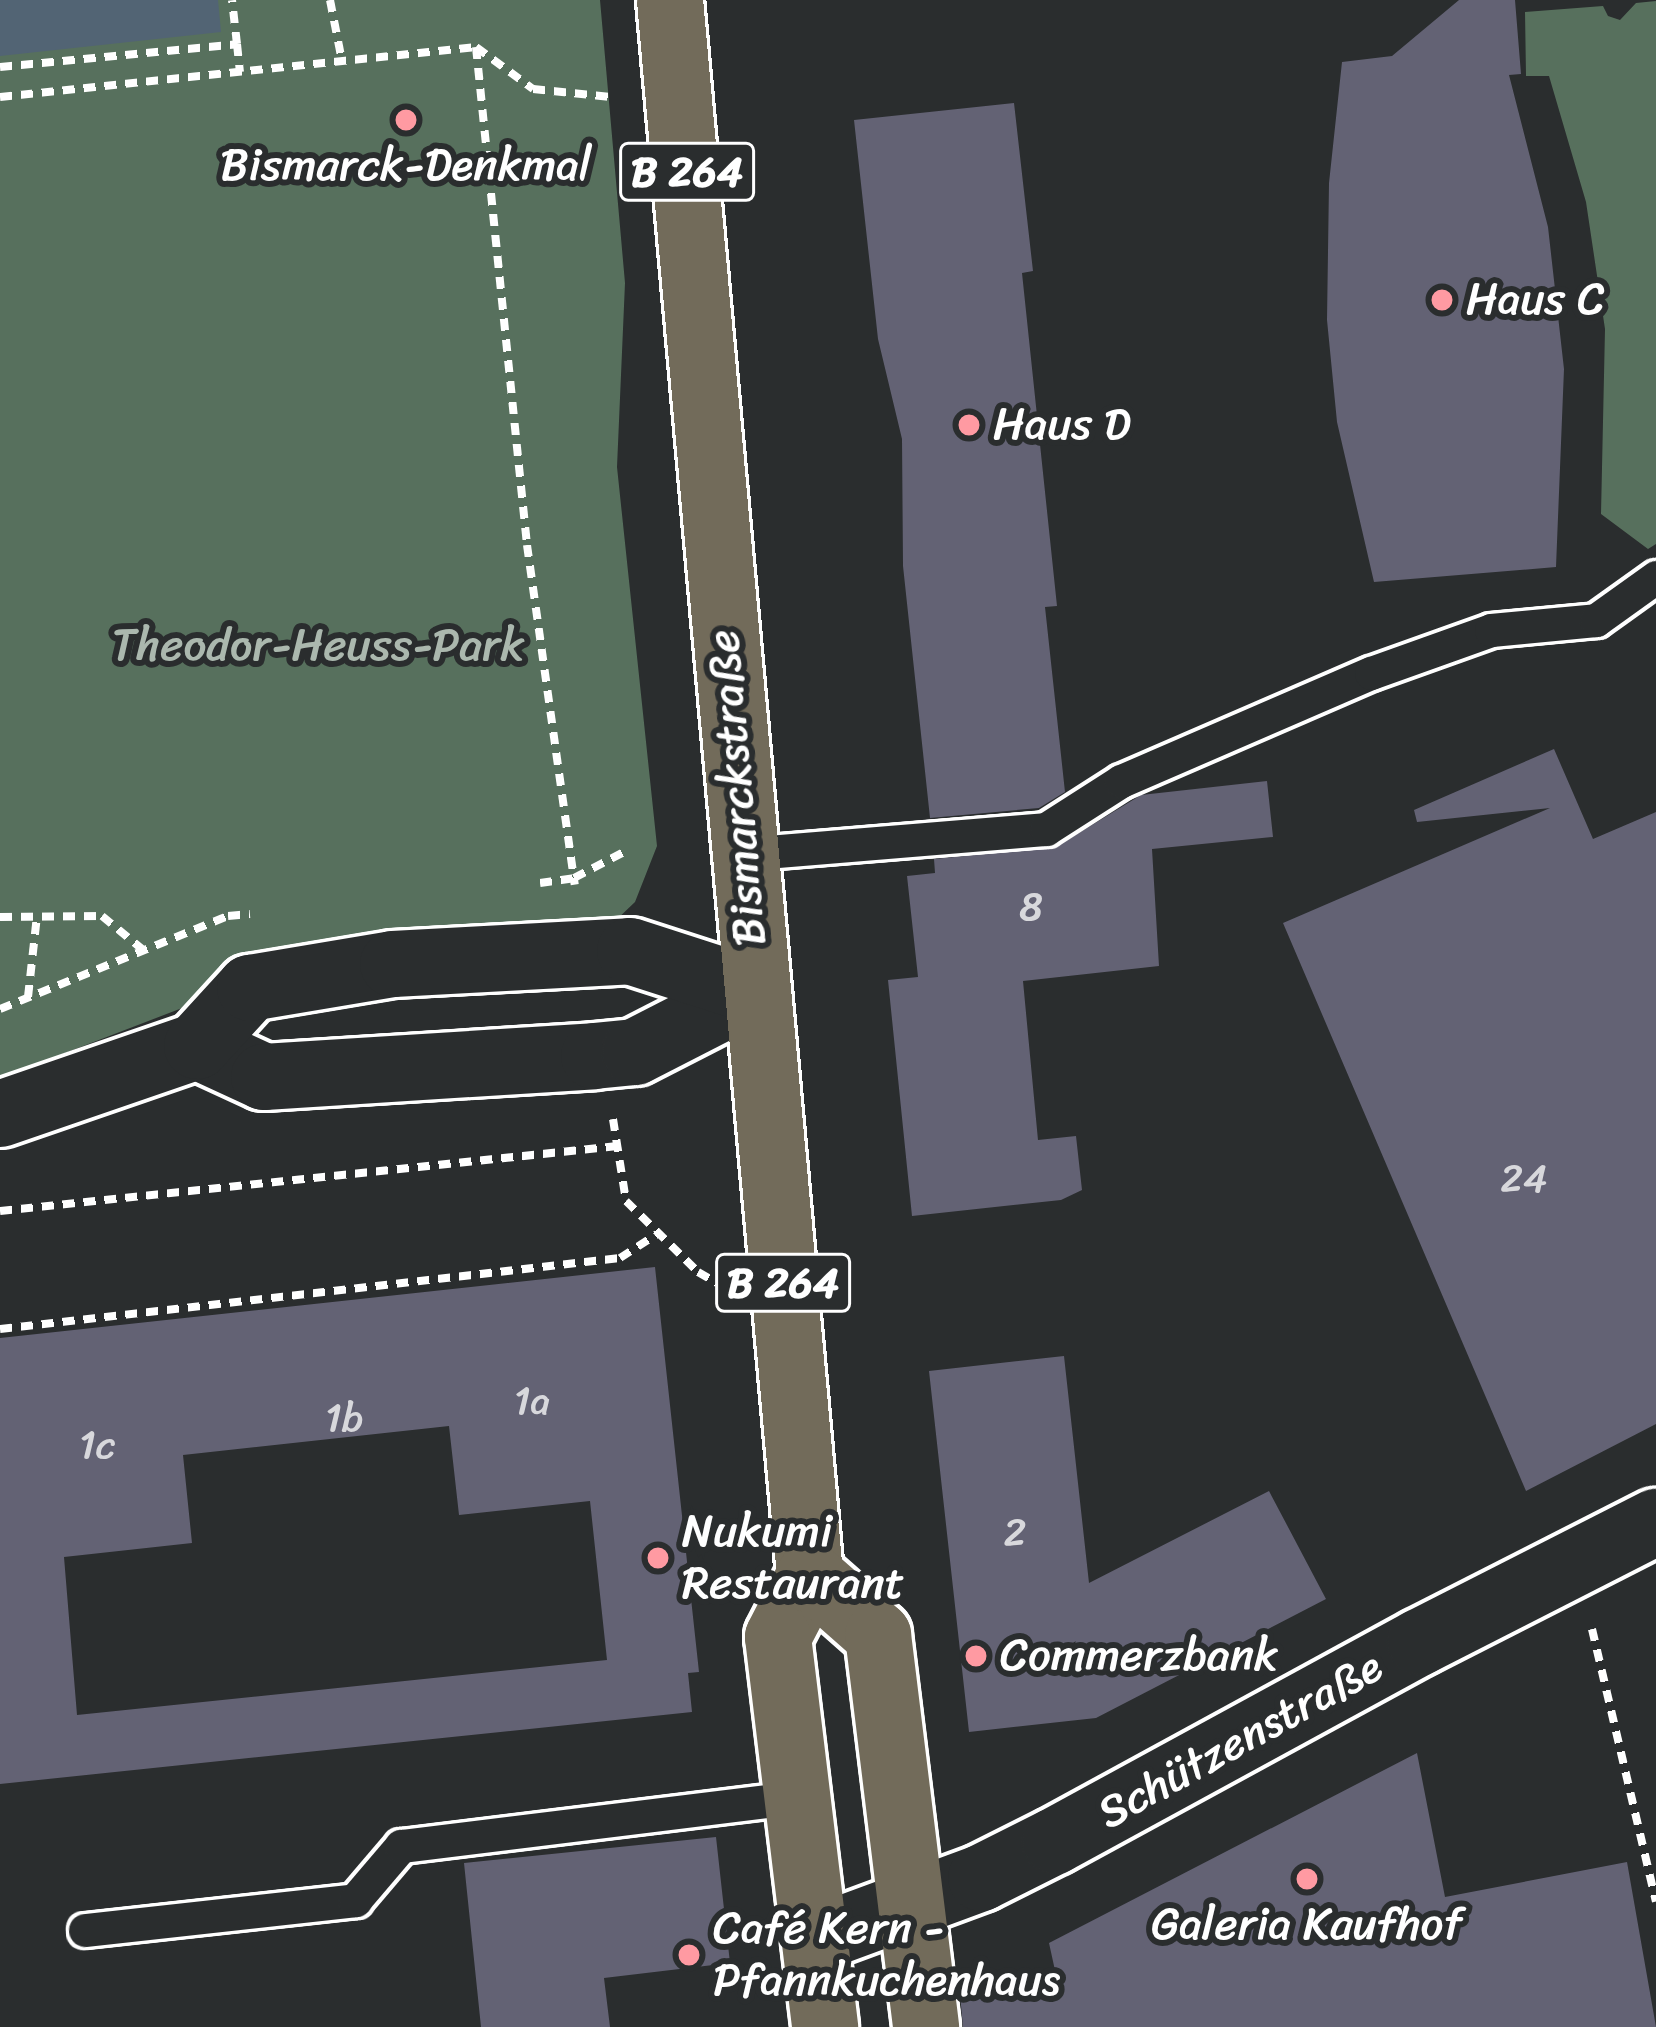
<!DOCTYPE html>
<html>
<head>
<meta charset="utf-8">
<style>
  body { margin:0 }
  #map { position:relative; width:1656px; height:2027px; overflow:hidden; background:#2a2d2e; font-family:Sriracha,sans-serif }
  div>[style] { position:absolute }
  .green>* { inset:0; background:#57705d }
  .water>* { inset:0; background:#526474 }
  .building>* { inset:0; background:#636274 }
  .path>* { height:8px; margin-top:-4px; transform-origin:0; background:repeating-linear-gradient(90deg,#fff 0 12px,transparent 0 21px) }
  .roads { filter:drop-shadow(3px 0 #fff) drop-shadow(-3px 0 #fff) drop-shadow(0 3px #fff) drop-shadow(0 -3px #fff) }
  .lane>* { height:33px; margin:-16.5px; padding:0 16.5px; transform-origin:16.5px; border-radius:16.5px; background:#2a2d2e }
  .secondary>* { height:66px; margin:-33px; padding:0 33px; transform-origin:33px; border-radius:33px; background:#2a2d2e }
  .primary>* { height:66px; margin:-33px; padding:0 33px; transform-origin:33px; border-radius:33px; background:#726b5a }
  .dots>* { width:33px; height:33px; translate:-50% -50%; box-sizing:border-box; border:6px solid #2a2d2e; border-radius:50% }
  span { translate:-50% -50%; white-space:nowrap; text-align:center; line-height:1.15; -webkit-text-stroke:12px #2a2d2e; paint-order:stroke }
  .number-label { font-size:39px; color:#d8d8dc }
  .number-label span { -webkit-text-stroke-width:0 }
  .shield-label span { padding:3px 9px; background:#2a2d2e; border:3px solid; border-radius:9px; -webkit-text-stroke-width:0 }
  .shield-label { font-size:42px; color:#fff; font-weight:700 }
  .poi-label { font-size:45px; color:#fff }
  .left { translate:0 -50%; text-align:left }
  .park-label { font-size:45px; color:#abb8ae }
  .street-label { font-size:45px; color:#fff }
</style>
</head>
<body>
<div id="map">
  <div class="green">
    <i style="clip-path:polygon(0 0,600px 0,625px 283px,617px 467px,657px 846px,635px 902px,613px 923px,242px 985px,0 1078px)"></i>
    <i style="clip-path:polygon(1656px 1px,1656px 544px,1648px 549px,1601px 514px,1605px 329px,1586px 202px,1549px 76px,1526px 76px,1525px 12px,1603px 6px,1608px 16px,1620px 20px,1636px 3px)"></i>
  </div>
  <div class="water">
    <i style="clip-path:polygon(0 0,218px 0,221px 32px,0 56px)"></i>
  </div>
  <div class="building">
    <i style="clip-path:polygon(1459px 0,1515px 0,1521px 74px,1509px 75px,1548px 227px,1564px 369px,1556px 567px,1374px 582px,1337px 422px,1327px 320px,1329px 183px,1342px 62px,1392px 56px)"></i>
    <i style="clip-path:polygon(1014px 103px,1033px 271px,1022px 273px,1057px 606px,1045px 607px,1065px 792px,1039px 808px,930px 818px,903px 566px,902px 439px,878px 339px,854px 120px)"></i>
    <i style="clip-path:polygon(1554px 749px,1593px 839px,1656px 812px,1656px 1424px,1526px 1491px,1283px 923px,1550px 808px,1417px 822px,1414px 810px)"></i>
    <i style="clip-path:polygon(1267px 781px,1273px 837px,1152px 849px,1159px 966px,1023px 981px,1038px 1140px,1076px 1136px,1082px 1190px,1061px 1200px,912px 1216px,888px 980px,918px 977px,907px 876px,935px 873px,934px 859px,1056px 847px,1141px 795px)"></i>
    <i style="clip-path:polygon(evenodd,655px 1267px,699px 1672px,688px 1673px,692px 1712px,0 1784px,0 1338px,655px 1267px,449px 1426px,459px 1515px,590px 1501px,607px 1660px,77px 1715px,64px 1557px,192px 1543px,183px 1455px,449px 1426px)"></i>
    <i style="clip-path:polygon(1064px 1356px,1089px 1583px,1269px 1491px,1326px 1599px,1096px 1718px,969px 1732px,929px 1371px)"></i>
    <i style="clip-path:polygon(1417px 1753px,1445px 1897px,1627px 1862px,1656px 2027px,963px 2027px,960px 1994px,1056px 1975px,1049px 1943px)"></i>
    <i style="clip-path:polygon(716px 1837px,730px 1963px,604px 1978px,610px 2027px,481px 2027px,464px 1863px)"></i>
  </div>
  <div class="path">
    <i style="left:330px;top:0;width:62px;rotate:78.9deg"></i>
    <i style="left:237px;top:44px;width:28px;rotate:84deg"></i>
    <i style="left:476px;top:47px;width:501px;rotate:84.15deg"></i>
    <i style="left:527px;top:545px;width:343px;rotate:82deg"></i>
    <i style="left:0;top:67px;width:238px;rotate:-5.5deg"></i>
    <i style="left:237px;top:44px;width:44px;rotate:-96.5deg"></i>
    <i style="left:0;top:97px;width:479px;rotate:-6deg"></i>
    <i style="left:476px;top:47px;width:71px;rotate:36.4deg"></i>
    <i style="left:533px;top:89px;width:78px;rotate:5.9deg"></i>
    <i style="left:540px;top:883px;width:34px;rotate:-8deg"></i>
    <i style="left:574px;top:878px;width:56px;rotate:-27.5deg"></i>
    <i style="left:0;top:917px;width:102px;rotate:-0.6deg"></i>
    <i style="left:102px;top:916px;width:52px;rotate:39.5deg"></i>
    <i style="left:28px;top:997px;width:82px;rotate:-83.7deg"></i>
    <i style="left:0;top:1009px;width:246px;rotate:-22.2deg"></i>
    <i style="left:228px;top:916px;width:22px;rotate:-5deg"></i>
    <i style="left:613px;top:1119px;width:83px;rotate:81deg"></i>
    <i style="left:626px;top:1201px;width:101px;rotate:44.6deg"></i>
    <i style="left:698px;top:1272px;width:22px;rotate:30deg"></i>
    <i style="left:0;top:1211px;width:621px;rotate:-6deg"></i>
    <i style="left:0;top:1329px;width:624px;rotate:-6.53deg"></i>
    <i style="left:620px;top:1258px;width:44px;rotate:-33deg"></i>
    <i style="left:1592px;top:1629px;width:280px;rotate:76.8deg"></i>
  </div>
  <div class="roads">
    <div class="lane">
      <i style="left:742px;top:854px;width:305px;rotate:-4.7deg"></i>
      <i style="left:1046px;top:829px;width:89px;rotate:-32.6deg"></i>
      <i style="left:1121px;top:781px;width:272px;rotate:-23.4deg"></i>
      <i style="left:1371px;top:673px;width:127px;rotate:-19.7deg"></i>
      <i style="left:1491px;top:630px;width:105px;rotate:-5.4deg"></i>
      <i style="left:1596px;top:620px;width:74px;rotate:-35.6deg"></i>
      <i style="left:85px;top:1930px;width:272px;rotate:-6.3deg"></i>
      <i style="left:355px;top:1900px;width:71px;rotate:-49.6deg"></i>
      <i style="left:401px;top:1846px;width:400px;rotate:-7deg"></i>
    </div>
    <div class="secondary">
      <i style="left:197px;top:1046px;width:74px;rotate:24.8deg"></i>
      <i style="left:264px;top:1077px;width:331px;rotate:-3.6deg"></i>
      <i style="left:594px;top:1056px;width:41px;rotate:-5.6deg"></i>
      <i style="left:635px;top:1052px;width:134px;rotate:-27.1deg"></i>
      <i style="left:0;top:1114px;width:208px;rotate:-19deg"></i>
      <i style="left:197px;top:1046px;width:79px;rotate:-47.6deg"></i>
      <i style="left:250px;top:988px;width:145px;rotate:-9.5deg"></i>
      <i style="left:393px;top:964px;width:237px;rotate:-3.1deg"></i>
      <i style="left:630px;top:951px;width:130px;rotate:17.9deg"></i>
      <i style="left:816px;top:1939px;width:176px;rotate:-20.3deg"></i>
      <i style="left:981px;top:1878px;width:83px;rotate:-26.6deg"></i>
      <i style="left:1055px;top:1841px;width:416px;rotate:-28.6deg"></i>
      <i style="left:1420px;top:1642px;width:265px;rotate:-27deg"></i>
    </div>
    <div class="primary">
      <i style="left:670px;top:0;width:1581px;rotate:84.92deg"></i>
      <i style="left:810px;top:1575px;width:70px;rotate:117.3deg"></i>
      <i style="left:778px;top:1637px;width:393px;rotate:83.1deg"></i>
      <i style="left:810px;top:1575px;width:91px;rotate:41.4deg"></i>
      <i style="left:878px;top:1635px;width:395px;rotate:83deg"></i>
    </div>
  </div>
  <div class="dots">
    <i style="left:406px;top:120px;background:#ff9aa2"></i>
    <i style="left:1442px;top:300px;background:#ff9aa2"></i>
    <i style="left:969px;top:425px;background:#ff9aa2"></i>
    <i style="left:658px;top:1558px;background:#ff9aa2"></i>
    <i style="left:976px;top:1656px;background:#ff9aa2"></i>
    <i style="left:1307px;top:1879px;background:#ff9aa2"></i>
    <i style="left:689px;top:1955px;background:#ff9aa2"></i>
  </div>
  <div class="number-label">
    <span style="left:1031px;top:907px">8</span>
    <span style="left:1524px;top:1179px">24</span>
    <span style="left:532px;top:1401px">1a</span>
    <span style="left:344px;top:1418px">1b</span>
    <span style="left:97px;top:1445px">1c</span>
    <span style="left:1015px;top:1533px">2</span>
  </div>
  <div class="shield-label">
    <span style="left:687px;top:172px">B 264</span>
    <span style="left:783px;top:1283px">B 264</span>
  </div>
  <div class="poi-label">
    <span style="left:406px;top:166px">Bismarck-Denkmal</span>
    <span class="left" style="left:1466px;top:300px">Haus C</span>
    <span class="left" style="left:993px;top:425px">Haus D</span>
    <span class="left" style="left:682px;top:1558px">Nukumi<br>Restaurant</span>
    <span class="left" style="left:1000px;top:1656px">Commerzbank</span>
    <span style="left:1307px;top:1925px">Galeria Kaufhof</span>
    <span class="left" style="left:713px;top:1955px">Café Kern -<br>Pfannkuchenhaus</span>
  </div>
  <div class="park-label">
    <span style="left:318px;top:646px">Theodor-Heuss-Park</span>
  </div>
  <div class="street-label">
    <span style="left:737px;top:788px;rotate:-95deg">Bismarckstraße</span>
    <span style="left:1240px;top:1740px;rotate:-29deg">Schützenstraße</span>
  </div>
</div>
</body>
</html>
